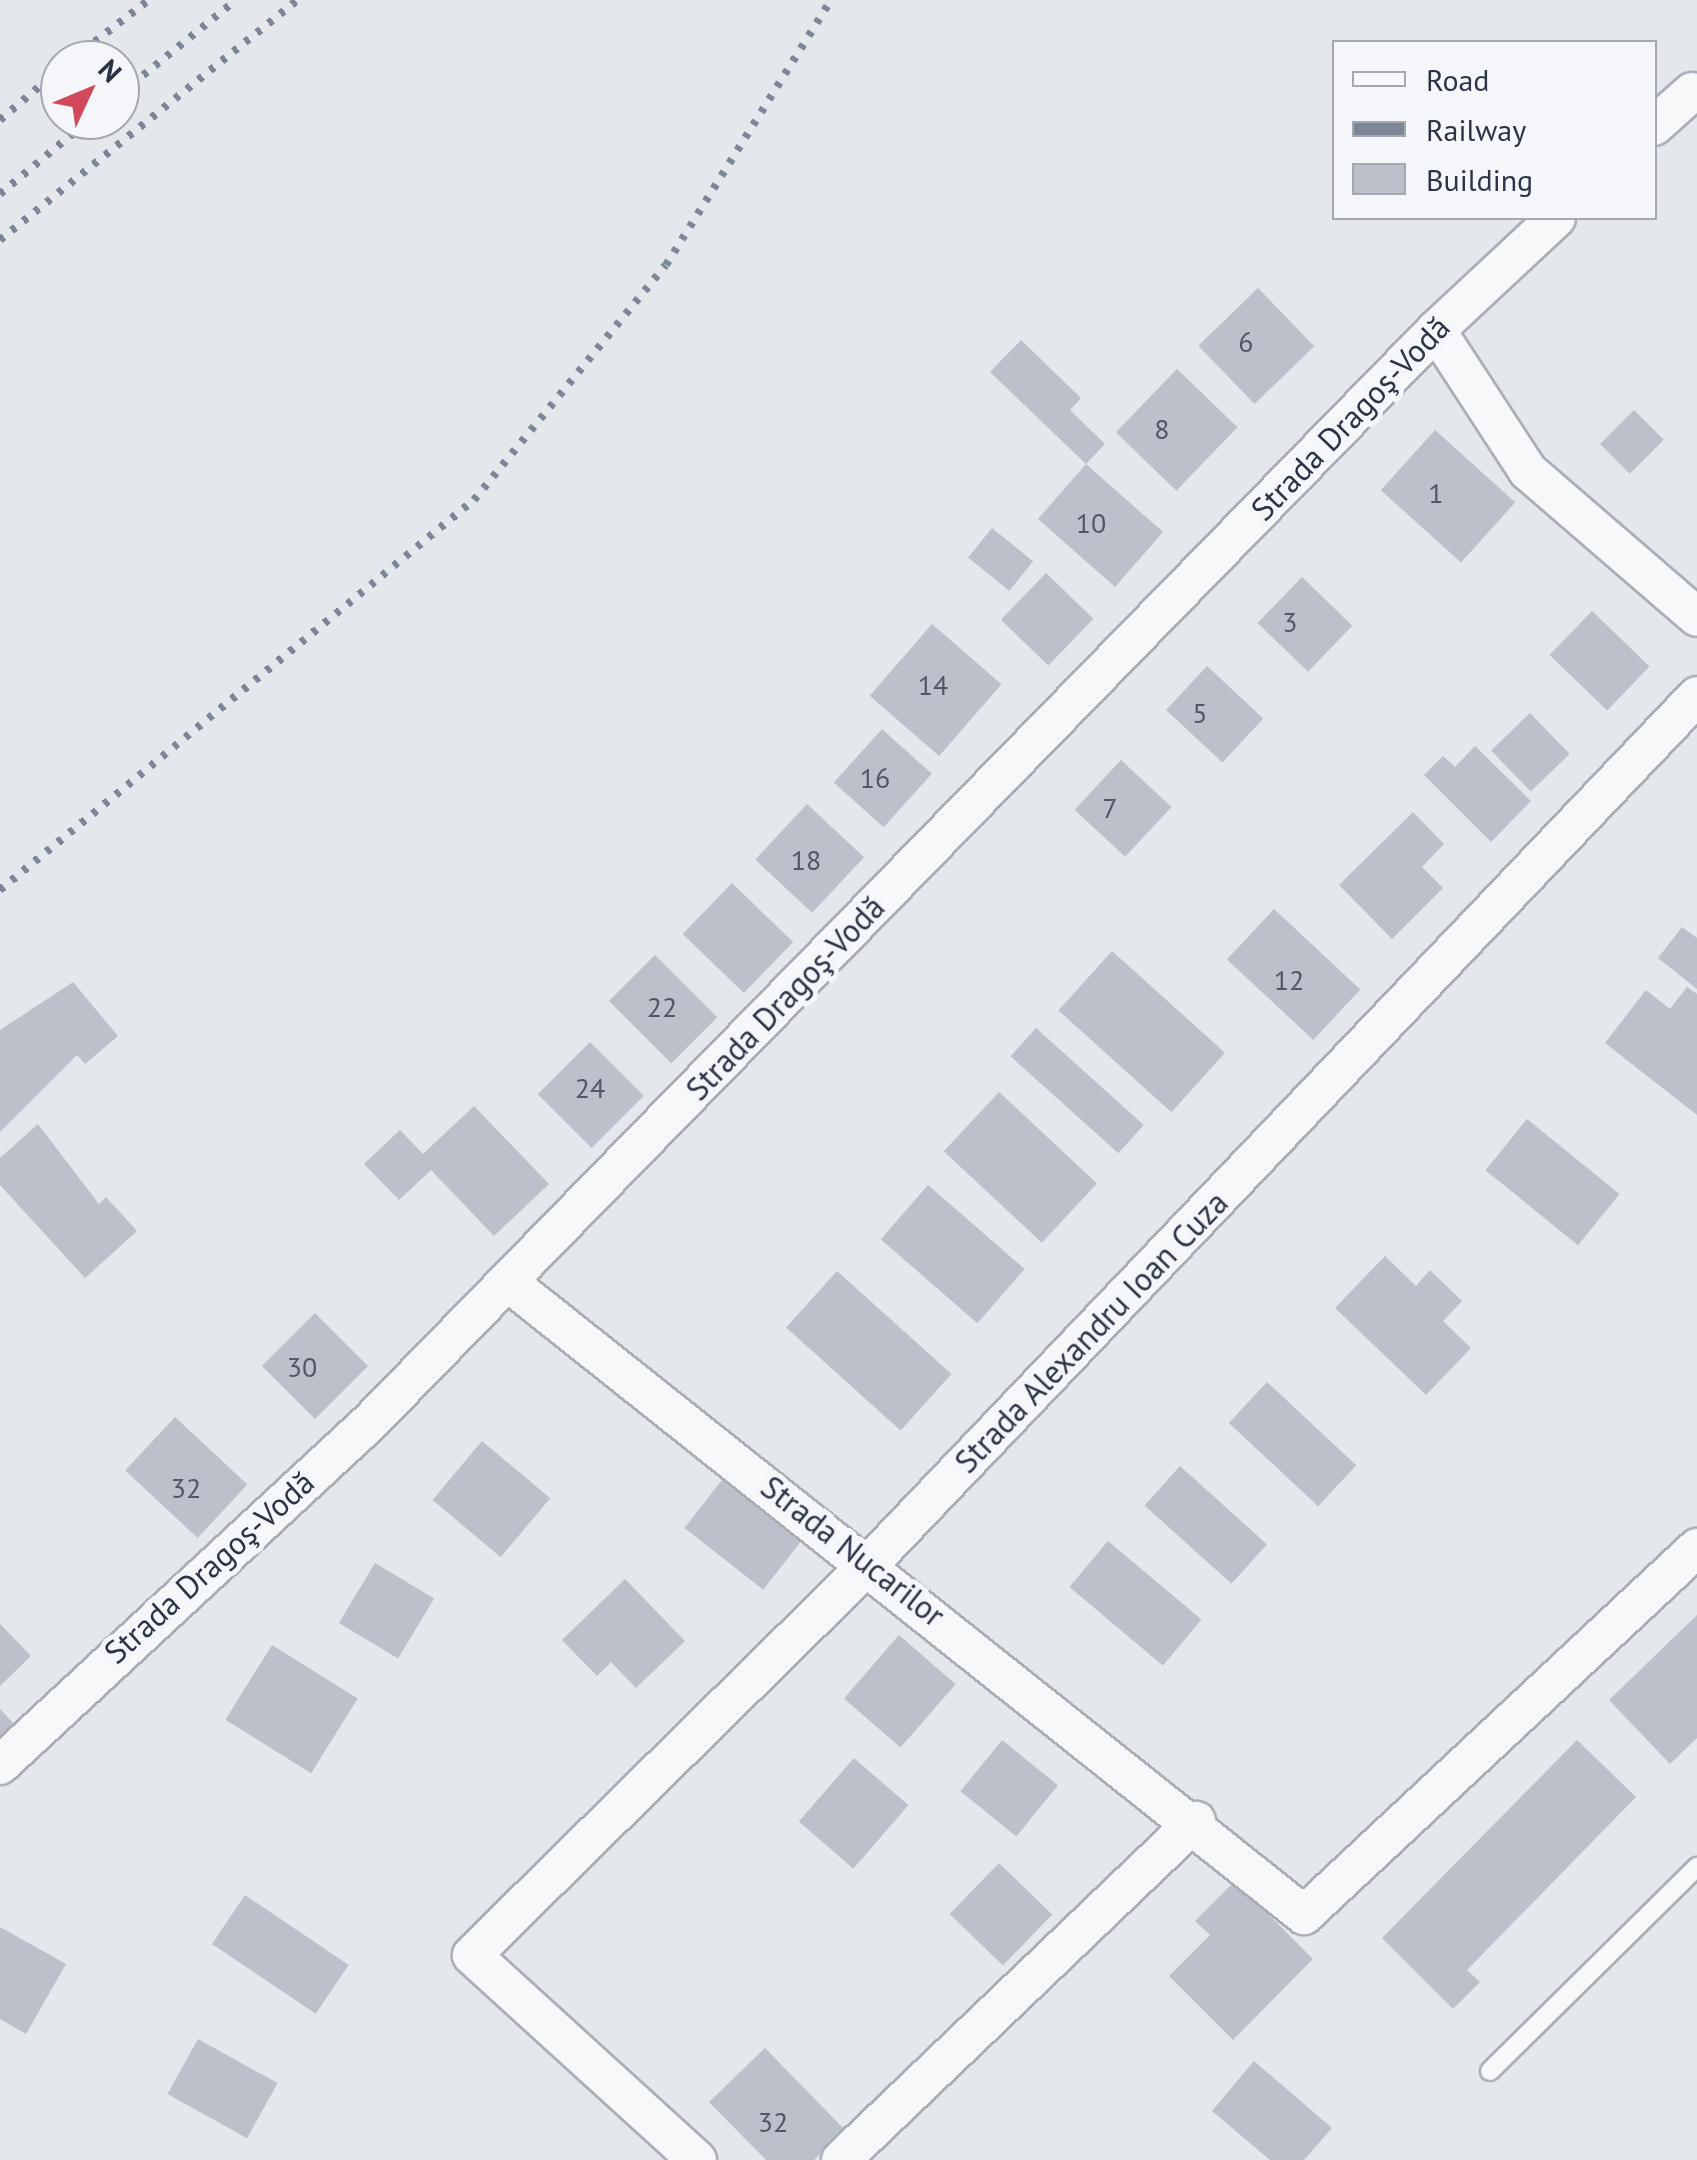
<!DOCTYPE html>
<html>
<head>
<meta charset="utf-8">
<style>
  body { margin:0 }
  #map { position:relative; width:1697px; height:2160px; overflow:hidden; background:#e4e7ec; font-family:"PT Sans",sans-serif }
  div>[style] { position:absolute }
  .building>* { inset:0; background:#bbc0ca; transform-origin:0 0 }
  .roads { filter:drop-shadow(2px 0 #a9aeb7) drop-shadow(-2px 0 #a9aeb7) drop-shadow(0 2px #a9aeb7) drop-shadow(0 -2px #a9aeb7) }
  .lane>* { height:18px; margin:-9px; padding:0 9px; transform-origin:9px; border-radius:9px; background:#f7f8fa }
  .street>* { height:38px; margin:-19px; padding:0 19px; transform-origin:19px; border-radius:19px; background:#f7f8fa }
  .rail>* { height:8px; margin-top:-4px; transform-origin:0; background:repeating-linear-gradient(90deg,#7d8696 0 5px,transparent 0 15px) }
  span { translate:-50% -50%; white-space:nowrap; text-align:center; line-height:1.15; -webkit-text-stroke:10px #f4f6f9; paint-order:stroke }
  .number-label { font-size:28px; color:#4f5766 }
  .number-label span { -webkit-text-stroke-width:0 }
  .street-label { font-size:32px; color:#2b3445 }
  .legend { position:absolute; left:1332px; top:40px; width:325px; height:180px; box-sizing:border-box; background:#f4f6f9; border:2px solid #a4a8b1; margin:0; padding:12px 18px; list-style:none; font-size:30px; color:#2b3445 }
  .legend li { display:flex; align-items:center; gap:20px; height:50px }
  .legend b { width:50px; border:2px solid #a4a8b1 }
  .north { position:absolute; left:40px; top:40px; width:100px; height:100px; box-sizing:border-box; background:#f4f6f9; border:2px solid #a4a8b1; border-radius:50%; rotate:46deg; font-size:28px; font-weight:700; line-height:40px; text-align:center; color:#2b3445 }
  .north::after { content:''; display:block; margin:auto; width:35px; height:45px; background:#d1495b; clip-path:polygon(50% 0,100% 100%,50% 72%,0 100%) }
</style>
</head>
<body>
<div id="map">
  <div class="building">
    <i style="left:1258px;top:288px;width:81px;height:83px;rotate:46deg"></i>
    <i style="clip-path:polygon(1021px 340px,1081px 398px,1070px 410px,1105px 444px,1086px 464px,1163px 532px,1115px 587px,1038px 519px,1086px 464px,990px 372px)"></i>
    <i style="left:1177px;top:369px;width:84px;height:88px;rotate:44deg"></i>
    <i style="left:1634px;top:410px;width:42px;height:48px;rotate:45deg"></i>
    <i style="left:1435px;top:430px;width:108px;height:81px;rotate:42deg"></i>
    <i style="left:992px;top:528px;width:53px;height:38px;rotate:39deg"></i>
    <i style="left:1046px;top:573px;width:66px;height:65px;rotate:44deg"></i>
    <i style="left:1302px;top:577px;width:70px;height:64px;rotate:44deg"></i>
    <i style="left:1592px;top:611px;width:80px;height:61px;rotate:44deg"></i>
    <i style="left:932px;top:624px;width:92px;height:95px;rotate:41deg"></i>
    <i style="left:1207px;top:666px;width:77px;height:60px;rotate:43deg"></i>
    <i style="left:1530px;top:713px;width:57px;height:54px;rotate:46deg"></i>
    <i style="left:882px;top:729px;width:67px;height:72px;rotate:42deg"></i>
    <i style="clip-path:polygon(1475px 746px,1531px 801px,1491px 842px,1424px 775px,1443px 756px,1455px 767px)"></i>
    <i style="left:1121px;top:760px;width:69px;height:68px;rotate:43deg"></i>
    <i style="left:807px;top:804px;width:78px;height:76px;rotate:43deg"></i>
    <i style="clip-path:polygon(1413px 812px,1444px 844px,1422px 867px,1443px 888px,1392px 939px,1339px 885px)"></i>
    <i style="left:732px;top:883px;width:85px;height:71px;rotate:44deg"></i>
    <i style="left:1274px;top:909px;width:118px;height:69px;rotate:43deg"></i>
    <i style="clip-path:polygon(1682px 927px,1697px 938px,1697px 989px,1658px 958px)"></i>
    <i style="left:1112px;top:951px;width:152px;height:80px;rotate:42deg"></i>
    <i style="left:655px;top:955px;width:88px;height:65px;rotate:45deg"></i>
    <i style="clip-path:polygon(73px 982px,118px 1036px,85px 1064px,77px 1055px,0 1132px,0 1030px)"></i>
    <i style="clip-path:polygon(1687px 987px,1697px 994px,1697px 1115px,1605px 1043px,1646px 990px,1670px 1009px)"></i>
    <i style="left:1036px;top:1028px;width:145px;height:38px;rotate:42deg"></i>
    <i style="left:590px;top:1042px;width:76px;height:74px;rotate:45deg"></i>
    <i style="left:999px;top:1092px;width:134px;height:81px;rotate:43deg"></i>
    <i style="clip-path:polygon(474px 1106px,549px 1184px,494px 1236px,431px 1170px,399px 1200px,364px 1164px,400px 1130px,423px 1154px)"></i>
    <i style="left:1527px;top:1119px;width:119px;height:66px;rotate:39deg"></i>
    <i style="clip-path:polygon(38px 1124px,99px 1204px,106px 1197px,137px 1231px,85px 1278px,0 1185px,0 1158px)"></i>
    <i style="left:928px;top:1185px;width:128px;height:72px;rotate:41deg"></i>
    <i style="clip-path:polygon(1385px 1256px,1416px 1286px,1430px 1270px,1462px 1301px,1443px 1321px,1471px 1348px,1426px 1395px,1335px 1308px)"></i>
    <i style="left:837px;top:1271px;width:154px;height:76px;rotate:42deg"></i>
    <i style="left:315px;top:1313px;width:75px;height:75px;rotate:45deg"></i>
    <i style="left:1267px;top:1382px;width:122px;height:56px;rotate:43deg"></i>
    <i style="left:175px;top:1417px;width:99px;height:73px;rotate:43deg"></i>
    <i style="left:482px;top:1441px;width:89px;height:77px;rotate:40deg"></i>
    <i style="left:1180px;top:1466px;width:117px;height:53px;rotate:42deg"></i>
    <i style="left:722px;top:1480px;width:100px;height:61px;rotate:38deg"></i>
    <i style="left:1108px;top:1541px;width:122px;height:60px;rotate:40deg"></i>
    <i style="left:375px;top:1563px;width:69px;height:70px;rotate:31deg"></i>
    <i style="clip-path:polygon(625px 1579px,685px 1641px,636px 1688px,611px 1662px,597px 1676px,562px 1640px)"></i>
    <i style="clip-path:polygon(1697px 1615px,1697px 1738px,1670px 1764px,1609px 1700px)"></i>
    <i style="clip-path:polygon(0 1624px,31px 1656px,0 1686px)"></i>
    <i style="left:899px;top:1635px;width:75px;height:84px;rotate:41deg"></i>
    <i style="left:272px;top:1645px;width:101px;height:88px;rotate:32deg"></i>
    <i style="clip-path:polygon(0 1709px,15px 1725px,0 1740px)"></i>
    <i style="left:1002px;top:1740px;width:72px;height:66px;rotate:39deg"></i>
    <i style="clip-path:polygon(1577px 1740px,1636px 1797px,1467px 1970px,1480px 1982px,1453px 2009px,1382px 1938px)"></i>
    <i style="left:854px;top:1758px;width:72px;height:84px;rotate:41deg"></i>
    <i style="left:999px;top:1863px;width:74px;height:71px;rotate:44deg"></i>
    <i style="clip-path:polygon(1235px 1881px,1313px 1959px,1233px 2040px,1169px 1976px,1210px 1935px,1195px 1921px)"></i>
    <i style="left:245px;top:1895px;width:125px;height:59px;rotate:34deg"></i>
    <i style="clip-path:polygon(0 1927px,66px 1964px,26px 2034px,0 2019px)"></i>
    <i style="left:198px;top:2039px;width:91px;height:63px;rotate:29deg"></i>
    <i style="clip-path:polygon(765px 2048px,845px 2130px,814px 2160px,766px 2160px,709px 2102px)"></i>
    <i style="clip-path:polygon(1254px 2061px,1332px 2128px,1304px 2160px,1270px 2160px,1212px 2111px)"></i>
  </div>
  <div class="roads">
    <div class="lane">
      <i style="left:1490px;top:2071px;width:291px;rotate:-44.6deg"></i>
    </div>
    <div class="street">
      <i style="left:1654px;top:126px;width:51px;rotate:-41.8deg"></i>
      <i style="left:1436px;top:330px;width:168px;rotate:56.9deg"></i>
      <i style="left:1528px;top:471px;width:223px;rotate:40.8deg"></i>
      <i style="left:508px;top:1282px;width:1017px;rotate:38.49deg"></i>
      <i style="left:1304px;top:1915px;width:538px;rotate:-43.04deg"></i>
      <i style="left:0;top:1765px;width:505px;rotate:-42.83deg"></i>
      <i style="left:370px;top:1422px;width:1526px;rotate:-45.69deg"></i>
      <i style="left:1436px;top:330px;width:164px;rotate:-43deg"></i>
      <i style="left:697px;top:2160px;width:304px;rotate:-137.7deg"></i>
      <i style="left:472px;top:1955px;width:559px;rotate:-44.56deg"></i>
      <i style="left:870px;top:1563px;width:1198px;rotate:-46.35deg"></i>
      <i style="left:841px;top:2160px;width:491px;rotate:-43.7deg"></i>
    </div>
  </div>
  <div class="rail">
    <i style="left:71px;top:60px;width:98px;rotate:-37.6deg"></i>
    <i style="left:120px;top:94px;width:149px;rotate:-39deg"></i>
    <i style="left:0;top:120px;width:79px;rotate:-40.4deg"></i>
    <i style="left:0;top:194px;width:116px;rotate:-39.7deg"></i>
    <i style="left:0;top:240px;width:382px;rotate:-38.9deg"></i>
    <i style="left:0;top:890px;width:614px;rotate:-39.45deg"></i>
    <i style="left:474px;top:500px;width:303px;rotate:-50.8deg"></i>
    <i style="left:666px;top:265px;width:312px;rotate:-58.1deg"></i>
  </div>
  <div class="number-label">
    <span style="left:1246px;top:342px">6</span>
    <span style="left:1162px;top:429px">8</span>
    <span style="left:1436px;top:493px">1</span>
    <span style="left:1091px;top:523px">10</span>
    <span style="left:1290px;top:622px">3</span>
    <span style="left:933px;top:685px">14</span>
    <span style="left:1200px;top:713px">5</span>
    <span style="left:875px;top:778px">16</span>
    <span style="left:1110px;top:808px">7</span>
    <span style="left:806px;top:860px">18</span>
    <span style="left:1289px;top:980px">12</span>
    <span style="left:662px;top:1007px">22</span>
    <span style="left:590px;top:1088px">24</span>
    <span style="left:302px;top:1367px">30</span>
    <span style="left:186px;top:1488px">32</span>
    <span style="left:773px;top:2122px">32</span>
  </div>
  <div class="street-label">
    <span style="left:1350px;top:418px;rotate:-46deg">Strada Dragoş-Vodă</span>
    <span style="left:785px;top:998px;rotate:-46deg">Strada Dragoş-Vodă</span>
    <span style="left:1091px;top:1332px;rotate:-46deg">Strada Alexandru Ioan Cuza</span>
    <span style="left:853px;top:1551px;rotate:38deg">Strada Nucarilor</span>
    <span style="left:209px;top:1567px;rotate:-42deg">Strada Dragoş-Vodă</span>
  </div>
  <ul class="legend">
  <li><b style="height:12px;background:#f7f8fa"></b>Road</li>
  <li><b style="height:12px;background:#7d8696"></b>Railway</li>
  <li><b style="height:28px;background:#bbc0ca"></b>Building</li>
  </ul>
  <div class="north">N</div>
</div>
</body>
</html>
